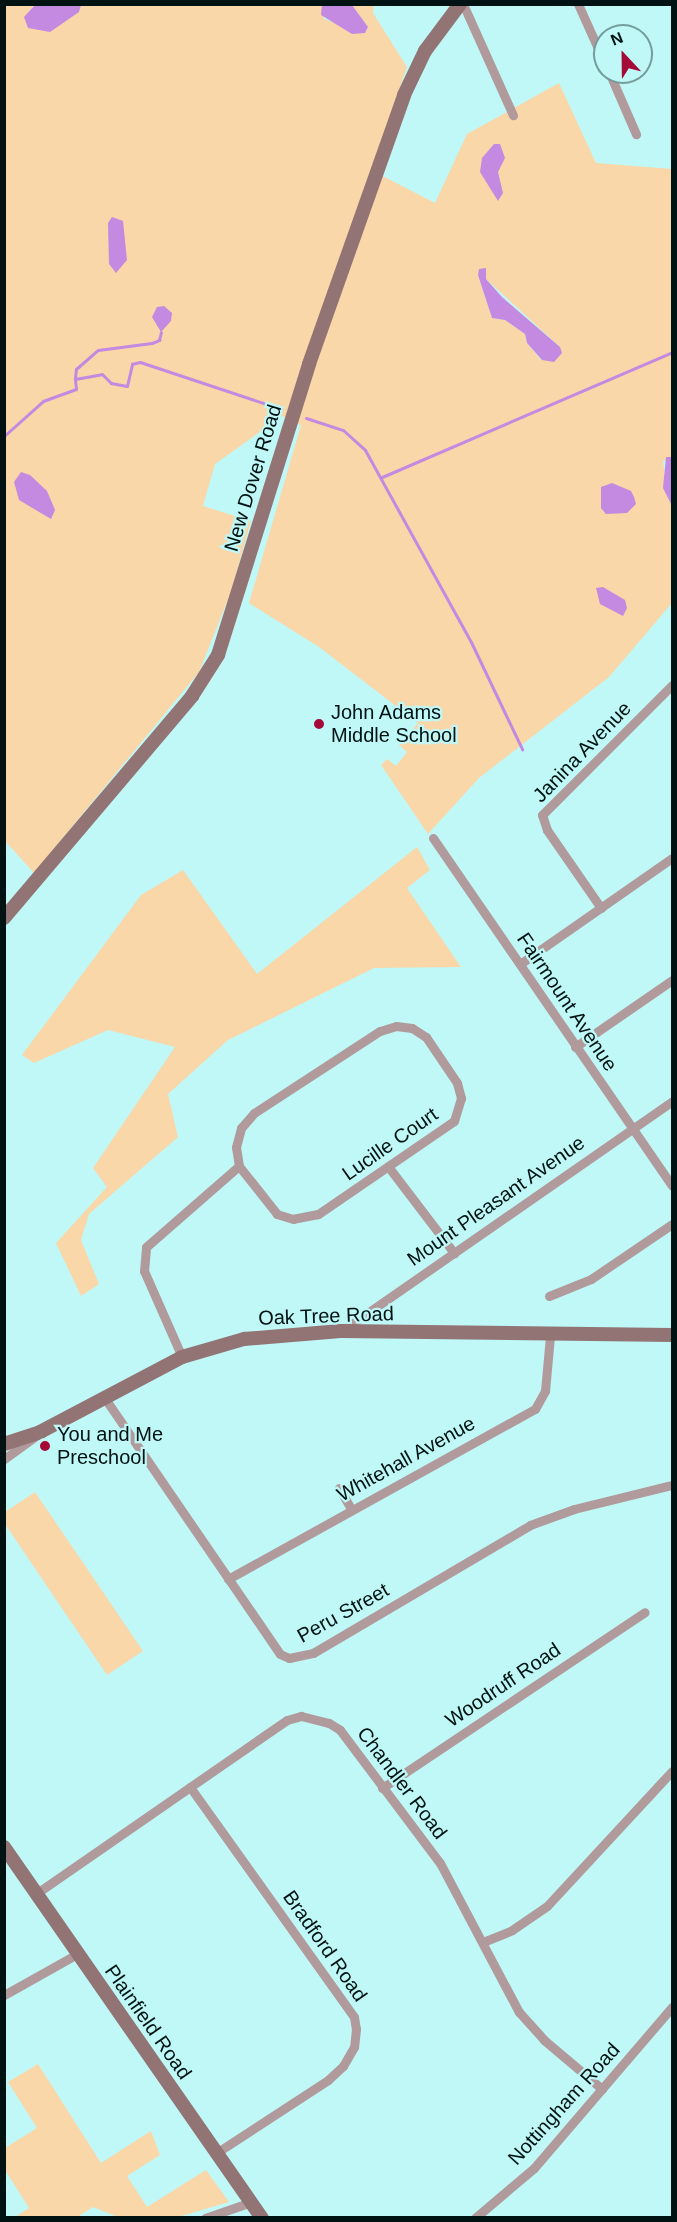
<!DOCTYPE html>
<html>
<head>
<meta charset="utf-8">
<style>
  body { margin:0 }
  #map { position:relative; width:677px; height:2222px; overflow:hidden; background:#bff8f7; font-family:Arial,sans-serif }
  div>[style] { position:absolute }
  .green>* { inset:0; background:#f9d7a9 }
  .water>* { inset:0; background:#c489e0 }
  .stream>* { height:3px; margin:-1.5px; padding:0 1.5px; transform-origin:1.5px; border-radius:1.5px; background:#c489e0 }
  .street>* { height:9px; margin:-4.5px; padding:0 4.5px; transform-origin:4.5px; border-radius:4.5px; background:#b09a9b }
  .secondary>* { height:14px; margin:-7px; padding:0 7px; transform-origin:7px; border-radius:7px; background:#937475 }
  .dots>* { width:16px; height:16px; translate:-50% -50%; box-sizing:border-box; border:3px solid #bff8f7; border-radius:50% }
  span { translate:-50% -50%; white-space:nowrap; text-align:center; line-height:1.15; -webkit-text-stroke:4.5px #bff8f7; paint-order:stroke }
  .street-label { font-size:20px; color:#001212 }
  .poi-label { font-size:20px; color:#001212 }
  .left { translate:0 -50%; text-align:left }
  .frame { position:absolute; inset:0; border:6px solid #001212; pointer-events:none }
  .north { position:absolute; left:593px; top:24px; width:60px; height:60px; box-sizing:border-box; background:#bff8f7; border:2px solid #739c9b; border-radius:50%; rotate:338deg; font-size:16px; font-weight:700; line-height:24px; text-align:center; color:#001212 }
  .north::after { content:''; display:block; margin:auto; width:21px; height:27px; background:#a50938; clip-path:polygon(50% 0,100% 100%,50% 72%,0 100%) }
</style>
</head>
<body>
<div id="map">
  <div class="green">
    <i style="clip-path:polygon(evenodd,4px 5px,35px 5px,30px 10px,79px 12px,81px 5px,322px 5px,324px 19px,365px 33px,368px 27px,352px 5px,374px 5px,373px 13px,407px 67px,371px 170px,435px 203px,467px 134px,559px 83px,596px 163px,672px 169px,672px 457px,663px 461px,667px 496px,672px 506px,672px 603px,609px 677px,479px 778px,428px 834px,381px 765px,387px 759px,396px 766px,407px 752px,399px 745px,418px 723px,319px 647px,249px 603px,301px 425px,282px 416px,215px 464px,203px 506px,251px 521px,231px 592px,199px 672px,34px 873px,5px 841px,4px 5px,123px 225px,122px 230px,127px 260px,111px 244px,110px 229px,123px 225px,4px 5px,478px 275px,486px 279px,560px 347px,541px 360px,527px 343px,525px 334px,505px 320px,492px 318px,478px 275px)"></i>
    <i style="clip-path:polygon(417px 847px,430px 870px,407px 888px,461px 967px,374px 968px,228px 1040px,168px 1094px,178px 1137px,89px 1214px,81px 1240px,99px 1284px,81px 1296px,56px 1243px,107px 1187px,93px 1168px,175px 1047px,108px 1030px,34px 1063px,22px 1055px,141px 895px,183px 870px,257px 974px)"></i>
    <i style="clip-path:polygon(35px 1492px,143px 1651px,107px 1675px,5px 1524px,5px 1512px)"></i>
    <i style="clip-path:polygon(38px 2064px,101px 2163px,151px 2131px,160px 2155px,127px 2176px,147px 2207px,206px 2170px,229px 2202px,178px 2217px,118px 2217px,93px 2207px,77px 2217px,15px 2217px,29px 2208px,5px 2170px,5px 2148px,37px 2128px,8px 2082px)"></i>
  </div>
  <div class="water">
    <i style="clip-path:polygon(35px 5px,35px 4px,81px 5px,79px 12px,50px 32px,28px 28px,24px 17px)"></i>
    <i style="clip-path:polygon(352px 5px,368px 27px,365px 33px,352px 34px,321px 15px,322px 5px)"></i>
    <i style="clip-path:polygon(494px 144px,500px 144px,505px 158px,498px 172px,503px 193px,498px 201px,480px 172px,482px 158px)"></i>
    <i style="clip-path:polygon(112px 217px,123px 221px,127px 260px,116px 273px,109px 264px,108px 223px)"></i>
    <i style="clip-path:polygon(486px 268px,486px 279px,502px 297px,560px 347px,562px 353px,554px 362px,542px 360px,527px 343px,525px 334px,505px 320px,492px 318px,478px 275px,479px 269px)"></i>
    <i style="clip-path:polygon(164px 306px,172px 313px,171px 321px,161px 332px,152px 317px,157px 307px)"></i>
    <i style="clip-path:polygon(666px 457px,672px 457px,672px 506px,663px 488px)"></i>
    <i style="clip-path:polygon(21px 472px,30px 475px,47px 491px,55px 510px,51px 519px,19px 500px,14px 482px)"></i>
    <i style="clip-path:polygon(612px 483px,631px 491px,634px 497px,636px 504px,627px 513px,606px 514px,601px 508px,601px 487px)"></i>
    <i style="clip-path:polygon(603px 587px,625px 600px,627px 608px,623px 616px,600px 604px,596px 588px)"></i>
  </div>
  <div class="stream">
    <i style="left:75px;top:378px;width:9px;rotate:-84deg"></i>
    <i style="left:76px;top:369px;width:29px;rotate:-41deg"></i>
    <i style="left:98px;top:350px;width:54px;rotate:-7.4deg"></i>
    <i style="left:152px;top:343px;width:8px;rotate:-23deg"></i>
    <i style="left:159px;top:340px;width:8px;rotate:-76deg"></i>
    <i style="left:306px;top:418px;width:39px;rotate:18deg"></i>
    <i style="left:343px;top:430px;width:30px;rotate:42deg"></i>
    <i style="left:365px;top:450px;width:219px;rotate:61.1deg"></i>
    <i style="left:471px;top:642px;width:119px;rotate:64.5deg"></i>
    <i style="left:4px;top:436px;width:52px;rotate:-41.9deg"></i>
    <i style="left:43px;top:401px;width:35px;rotate:-20deg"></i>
    <i style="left:76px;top:389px;width:10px;rotate:-96deg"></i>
    <i style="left:75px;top:379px;width:27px;rotate:-10deg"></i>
    <i style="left:102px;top:374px;width:13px;rotate:45deg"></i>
    <i style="left:111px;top:383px;width:16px;rotate:11deg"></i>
    <i style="left:127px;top:386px;width:23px;rotate:-77deg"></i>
    <i style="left:132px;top:364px;width:8px;rotate:-14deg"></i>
    <i style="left:140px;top:362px;width:149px;rotate:18.4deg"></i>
    <i style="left:382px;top:477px;width:316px;rotate:-23.3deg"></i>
  </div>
  <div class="street">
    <i style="left:463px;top:4px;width:122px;rotate:65.8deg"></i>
    <i style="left:578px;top:4px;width:66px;rotate:65.8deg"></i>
    <i style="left:609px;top:72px;width:68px;rotate:66.5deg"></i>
    <i style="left:433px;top:838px;width:422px;rotate:55.5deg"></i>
    <i style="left:601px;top:908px;width:95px;rotate:-124.7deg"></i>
    <i style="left:547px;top:830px;width:16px;rotate:-108deg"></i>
    <i style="left:542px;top:815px;width:184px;rotate:-45deg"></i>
    <i style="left:520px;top:964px;width:185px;rotate:-34.9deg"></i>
    <i style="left:396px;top:1026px;width:16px;rotate:7deg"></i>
    <i style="left:412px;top:1028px;width:17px;rotate:33deg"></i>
    <i style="left:426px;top:1037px;width:55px;rotate:56deg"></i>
    <i style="left:457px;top:1083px;width:16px;rotate:75deg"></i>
    <i style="left:461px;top:1098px;width:24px;rotate:107deg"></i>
    <i style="left:454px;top:1121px;width:165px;rotate:145.6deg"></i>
    <i style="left:318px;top:1214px;width:25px;rotate:169deg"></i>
    <i style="left:293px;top:1219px;width:17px;rotate:-163deg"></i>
    <i style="left:277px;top:1214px;width:61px;rotate:-128.4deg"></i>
    <i style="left:239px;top:1166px;width:19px;rotate:-99deg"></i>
    <i style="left:236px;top:1147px;width:20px;rotate:-75deg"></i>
    <i style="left:241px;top:1128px;width:20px;rotate:-49deg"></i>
    <i style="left:254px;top:1113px;width:150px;rotate:-33.1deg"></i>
    <i style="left:380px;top:1031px;width:17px;rotate:-17deg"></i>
    <i style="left:575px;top:1047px;width:118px;rotate:-34.6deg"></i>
    <i style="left:390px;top:1169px;width:106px;rotate:52.7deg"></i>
    <i style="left:549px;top:1296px;width:45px;rotate:-22deg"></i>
    <i style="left:591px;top:1279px;width:98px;rotate:-34.2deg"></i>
    <i style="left:343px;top:1330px;width:401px;rotate:-34.8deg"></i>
    <i style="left:182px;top:1357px;width:94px;rotate:-113.8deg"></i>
    <i style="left:144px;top:1271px;width:24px;rotate:-85deg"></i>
    <i style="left:146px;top:1247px;width:123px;rotate:-41.1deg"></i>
    <i style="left:104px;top:1397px;width:311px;rotate:55.6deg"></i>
    <i style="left:280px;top:1654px;width:10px;rotate:24deg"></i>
    <i style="left:289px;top:1658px;width:25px;rotate:-12deg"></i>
    <i style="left:313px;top:1653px;width:252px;rotate:-30.5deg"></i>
    <i style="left:530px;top:1525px;width:47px;rotate:-20deg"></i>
    <i style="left:574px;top:1509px;width:101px;rotate:-13.8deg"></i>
    <i style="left:4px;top:1459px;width:37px;rotate:-36deg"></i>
    <i style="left:339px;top:1488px;width:24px;rotate:60deg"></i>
    <i style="left:228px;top:1579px;width:351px;rotate:-29deg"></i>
    <i style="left:535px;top:1409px;width:21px;rotate:-61deg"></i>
    <i style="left:545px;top:1391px;width:55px;rotate:-84.8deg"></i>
    <i style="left:190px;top:1787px;width:282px;rotate:54.5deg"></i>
    <i style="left:354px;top:2017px;width:12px;rotate:81deg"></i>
    <i style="left:356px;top:2029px;width:18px;rotate:96deg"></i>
    <i style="left:354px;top:2047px;width:22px;rotate:120deg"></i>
    <i style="left:343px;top:2066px;width:21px;rotate:137deg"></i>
    <i style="left:328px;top:2080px;width:134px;rotate:146.9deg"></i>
    <i style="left:382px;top:1788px;width:316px;rotate:-33.8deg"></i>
    <i style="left:37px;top:1893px;width:304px;rotate:-34.7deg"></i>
    <i style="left:287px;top:1720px;width:15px;rotate:-16deg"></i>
    <i style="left:301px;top:1716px;width:29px;rotate:14deg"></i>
    <i style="left:329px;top:1723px;width:13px;rotate:32deg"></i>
    <i style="left:340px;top:1730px;width:166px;rotate:53.1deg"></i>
    <i style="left:440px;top:1863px;width:169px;rotate:62.1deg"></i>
    <i style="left:519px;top:2012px;width:38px;rotate:48deg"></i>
    <i style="left:544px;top:2040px;width:76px;rotate:40.2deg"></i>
    <i style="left:483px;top:1942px;width:31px;rotate:-22deg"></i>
    <i style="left:512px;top:1930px;width:42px;rotate:-34.4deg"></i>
    <i style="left:547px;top:1906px;width:184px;rotate:-47.2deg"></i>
    <i style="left:4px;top:1995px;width:84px;rotate:-29.3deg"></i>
    <i style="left:205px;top:2218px;width:49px;rotate:-19.2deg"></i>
    <i style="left:475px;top:2218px;width:77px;rotate:-40.3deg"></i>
    <i style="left:534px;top:2168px;width:212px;rotate:-49.4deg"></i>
  </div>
  <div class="secondary">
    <i style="left:4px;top:918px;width:291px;rotate:-49.7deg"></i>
    <i style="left:192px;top:696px;width:49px;rotate:-57.6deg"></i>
    <i style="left:218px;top:655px;width:305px;rotate:-72.6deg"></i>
    <i style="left:309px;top:364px;width:285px;rotate:-70.5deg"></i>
    <i style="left:404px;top:95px;width:49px;rotate:-64.5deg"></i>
    <i style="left:425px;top:51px;width:59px;rotate:-53.3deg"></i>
    <i style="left:4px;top:1444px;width:38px;rotate:-18deg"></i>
    <i style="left:40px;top:1432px;width:161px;rotate:-27.8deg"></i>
    <i style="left:182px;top:1357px;width:65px;rotate:-16.2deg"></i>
    <i style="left:244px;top:1339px;width:97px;rotate:-4.7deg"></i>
    <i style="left:341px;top:1331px;width:331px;rotate:0.7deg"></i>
    <i style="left:4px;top:1847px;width:452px;rotate:55.2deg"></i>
  </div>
  <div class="dots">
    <i style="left:319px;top:724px;background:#a50938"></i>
    <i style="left:45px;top:1446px;background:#a50938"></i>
  </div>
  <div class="street-label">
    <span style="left:253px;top:478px;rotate:-73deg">New Dover Road</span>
    <span style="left:582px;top:752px;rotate:-46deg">Janina Avenue</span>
    <span style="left:567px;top:1002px;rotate:56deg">Fairmount Avenue</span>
    <span style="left:390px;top:1144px;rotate:-35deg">Lucille Court</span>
    <span style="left:496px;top:1201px;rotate:-35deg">Mount Pleasant Avenue</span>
    <span style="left:326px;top:1316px;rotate:-2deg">Oak Tree Road</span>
    <span style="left:406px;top:1459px;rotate:-29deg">Whitehall Avenue</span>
    <span style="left:343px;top:1613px;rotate:-29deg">Peru Street</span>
    <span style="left:503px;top:1685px;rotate:-34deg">Woodruff Road</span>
    <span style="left:402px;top:1783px;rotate:53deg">Chandler Road</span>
    <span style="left:325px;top:1946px;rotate:55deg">Bradford Road</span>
    <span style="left:148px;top:2022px;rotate:55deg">Plainfield Road</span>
    <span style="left:564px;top:2104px;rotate:-48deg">Nottingham Road</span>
  </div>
  <div class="poi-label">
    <span class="left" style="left:331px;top:724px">John Adams<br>Middle School</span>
    <span class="left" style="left:57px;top:1446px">You and Me<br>Preschool</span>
  </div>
  <div class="frame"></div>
  <div class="north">N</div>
</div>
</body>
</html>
